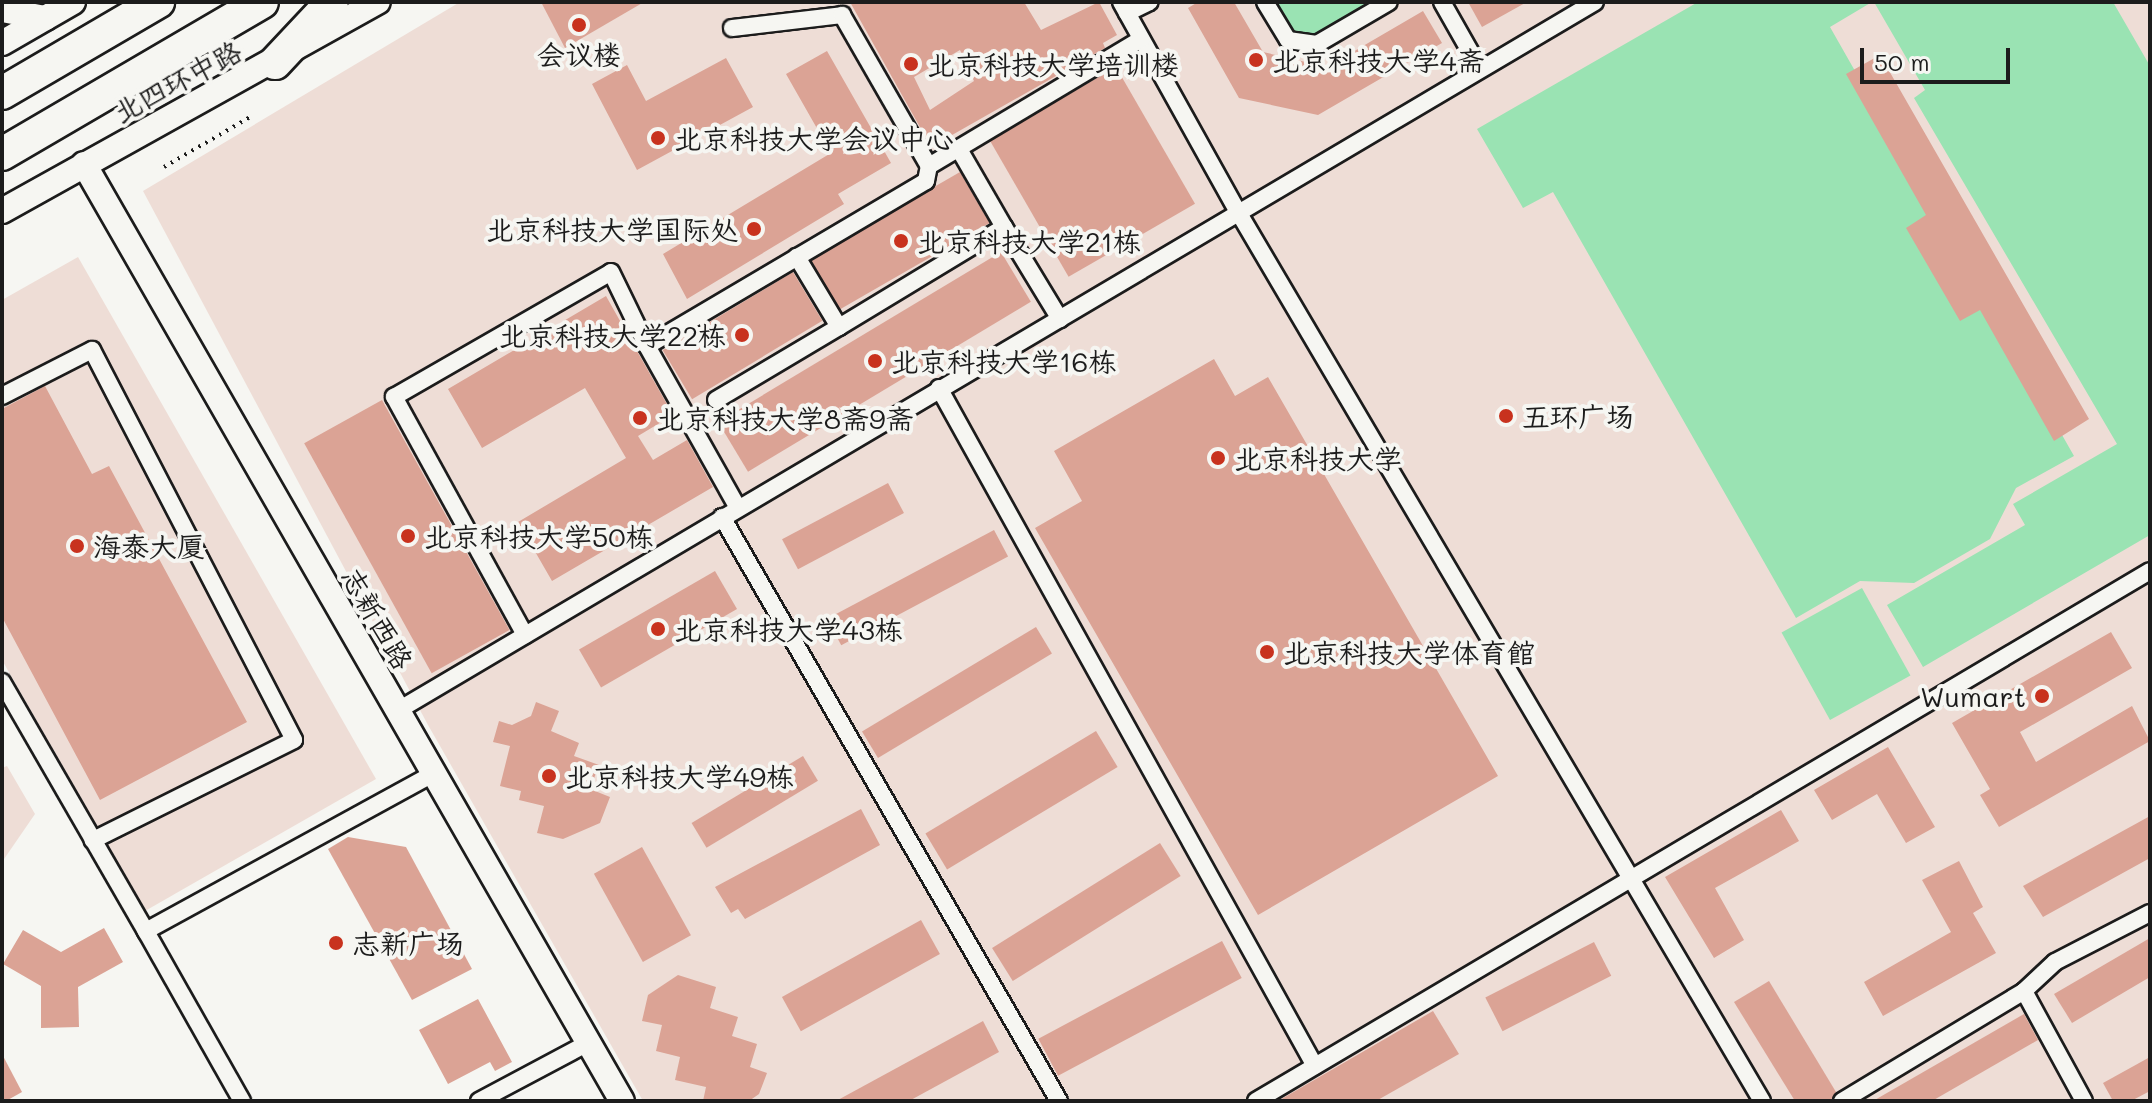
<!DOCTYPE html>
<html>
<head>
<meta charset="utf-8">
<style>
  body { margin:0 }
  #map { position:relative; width:2152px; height:1103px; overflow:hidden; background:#f6f6f2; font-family:Mali,"LXGW WenKai TC",sans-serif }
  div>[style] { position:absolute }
  .built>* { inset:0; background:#eeddd6 }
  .green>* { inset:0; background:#9ae3b3; transform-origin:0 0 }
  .building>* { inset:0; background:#dba395; transform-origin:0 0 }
  .path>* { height:4px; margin-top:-2px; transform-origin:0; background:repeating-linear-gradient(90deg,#1c1c1c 0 2px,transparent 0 8px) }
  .roads { filter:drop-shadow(2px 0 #1c1c1c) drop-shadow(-2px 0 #1c1c1c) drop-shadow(0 2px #1c1c1c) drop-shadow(0 -2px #1c1c1c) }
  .street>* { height:16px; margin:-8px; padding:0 8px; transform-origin:8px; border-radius:8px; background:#f6f6f2 }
  .secondary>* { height:24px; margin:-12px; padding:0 12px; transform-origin:12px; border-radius:12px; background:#f6f6f2 }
  .highway>* { height:32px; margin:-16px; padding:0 16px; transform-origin:16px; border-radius:16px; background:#f6f6f2 }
  .dots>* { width:22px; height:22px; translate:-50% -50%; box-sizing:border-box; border:4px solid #f6f6f2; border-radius:50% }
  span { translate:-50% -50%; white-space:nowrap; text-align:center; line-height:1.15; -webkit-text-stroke:8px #f6f6f2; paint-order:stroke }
  .poi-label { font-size:28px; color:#1c1c1c }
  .left { translate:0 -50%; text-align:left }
  .right { translate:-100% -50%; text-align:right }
  .street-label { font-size:28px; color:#1c1c1c }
  .frame { position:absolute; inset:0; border:4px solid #1c1c1c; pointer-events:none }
  .scale { position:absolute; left:1860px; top:48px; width:150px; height:36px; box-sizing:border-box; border:4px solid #1c1c1c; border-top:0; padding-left:10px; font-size:24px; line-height:28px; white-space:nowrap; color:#1c1c1c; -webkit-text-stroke:6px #f6f6f2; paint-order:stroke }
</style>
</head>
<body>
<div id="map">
  <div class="built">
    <i style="clip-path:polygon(460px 2px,2150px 2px,2150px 1101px,643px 1101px,428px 725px,143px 191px)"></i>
    <i style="clip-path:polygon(78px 257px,376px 779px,145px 911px,2px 660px,2px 300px)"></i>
    <i style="clip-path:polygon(7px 766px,35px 814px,2px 862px,2px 768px)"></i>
  </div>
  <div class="green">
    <i style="clip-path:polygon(1266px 2px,1389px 2px,1317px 44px,1288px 40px)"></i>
    <i style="clip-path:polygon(1698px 2px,1872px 2px,1830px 27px,2074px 456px,2016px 488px,1990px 539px,1914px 583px,1860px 581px,1796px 618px,1553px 192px,1523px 208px,1477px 129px)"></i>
    <i style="clip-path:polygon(1874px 2px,2113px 2px,2150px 66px,2150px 535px,1923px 667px,1887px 605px,2025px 525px,2013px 504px,2117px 444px,1914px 98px,1925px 90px)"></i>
    <i style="left:1862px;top:588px;width:100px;height:92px;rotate:61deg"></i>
  </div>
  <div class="building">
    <i style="clip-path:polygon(541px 2px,644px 2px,565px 48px)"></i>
    <i style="clip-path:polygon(evenodd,850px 2px,1024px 2px,1041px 30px,1099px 2px,1117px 35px,1103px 43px,1105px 48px,931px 147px,850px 2px,960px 50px,974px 81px,930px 110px,914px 77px,960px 50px)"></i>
    <i style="clip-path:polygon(1198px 2px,1234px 2px,1263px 52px,1327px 67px,1423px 11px,1442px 43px,1318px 115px,1239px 98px,1188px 8px)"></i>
    <i style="clip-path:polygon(1468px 2px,1527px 2px,1482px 27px)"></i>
    <i style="clip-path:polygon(827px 51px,891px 163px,838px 194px,844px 204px,687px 299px,663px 254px,831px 153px,786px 74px)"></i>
    <i style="clip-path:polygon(1880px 55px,2089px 419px,2054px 441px,1980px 310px,1960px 321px,1906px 228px,1926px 215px,1846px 74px)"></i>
    <i style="clip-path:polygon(726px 58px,753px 107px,637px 170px,592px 84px,627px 65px,646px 101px)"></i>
    <i style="left:1116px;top:67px;width:158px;height:146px;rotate:60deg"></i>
    <i style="left:960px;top:172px;width:59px;height:173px;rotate:60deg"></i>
    <i style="left:1001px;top:252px;width:58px;height:330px;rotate:59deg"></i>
    <i style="left:793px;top:272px;width:57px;height:152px;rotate:59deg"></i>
    <i style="clip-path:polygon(606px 296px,673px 415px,638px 436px,653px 460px,687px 440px,713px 487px,552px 581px,518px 522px,626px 458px,585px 388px,482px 448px,448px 389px)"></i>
    <i style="clip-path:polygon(1214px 359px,1235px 396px,1268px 377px,1498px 776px,1258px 915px,1035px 528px,1082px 501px,1054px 451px)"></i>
    <i style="clip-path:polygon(45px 386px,92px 474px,109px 466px,247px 722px,100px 800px,2px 617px,2px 409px)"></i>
    <i style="left:382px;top:400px;width:263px;height:89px;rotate:61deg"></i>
    <i style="left:888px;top:483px;width:34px;height:120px;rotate:62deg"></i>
    <i style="left:994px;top:530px;width:30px;height:189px;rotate:62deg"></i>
    <i style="left:715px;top:571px;width:44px;height:157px;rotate:60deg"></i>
    <i style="left:1036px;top:627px;width:31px;height:203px;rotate:59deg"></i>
    <i style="clip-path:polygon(2111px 632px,2132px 668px,2020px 732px,2036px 762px,2132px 706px,2150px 741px,1999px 827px,1980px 795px,1990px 789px,1952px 723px)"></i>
    <i style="clip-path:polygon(536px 702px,559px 711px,551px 731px,579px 743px,574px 756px,599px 765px,590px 789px,610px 797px,600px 823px,563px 839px,537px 833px,544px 806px,519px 800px,521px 791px,500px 786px,510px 746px,493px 742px,499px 721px,512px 725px,531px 716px)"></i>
    <i style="left:1096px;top:731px;width:42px;height:199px;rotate:59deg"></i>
    <i style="clip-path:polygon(1888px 747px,1935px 827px,1906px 843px,1877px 794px,1832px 820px,1814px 790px)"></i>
    <i style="left:803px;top:756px;width:29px;height:130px;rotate:59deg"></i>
    <i style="clip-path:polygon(861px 809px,880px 845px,745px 919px,738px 909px,731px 913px,715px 887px)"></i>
    <i style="clip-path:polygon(1781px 810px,1799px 841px,1715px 888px,1744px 940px,1714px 958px,1665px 877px)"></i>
    <i style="clip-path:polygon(2150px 816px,2150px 858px,2043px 917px,2023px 886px)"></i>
    <i style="clip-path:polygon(348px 837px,406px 847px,472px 969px,412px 1000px,328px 849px)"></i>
    <i style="left:1160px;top:843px;width:39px;height:198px;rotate:58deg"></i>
    <i style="left:642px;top:847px;width:101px;height:55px;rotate:61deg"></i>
    <i style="clip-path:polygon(1959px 861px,1983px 907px,1973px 913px,1996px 953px,1883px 1016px,1864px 982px,1951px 932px,1922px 880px)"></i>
    <i style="left:921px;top:920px;width:39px;height:159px;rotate:61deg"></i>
    <i style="clip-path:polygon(104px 928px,123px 962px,78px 987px,79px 1027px,41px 1028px,41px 986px,3px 964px,23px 930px,61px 952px)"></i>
    <i style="clip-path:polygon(2150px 938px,2150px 977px,2072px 1023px,2054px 994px)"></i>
    <i style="left:1222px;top:941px;width:42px;height:208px;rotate:62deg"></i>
    <i style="left:1594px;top:942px;width:38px;height:122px;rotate:63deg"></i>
    <i style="clip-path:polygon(678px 975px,716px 987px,710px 1008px,738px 1017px,732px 1036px,757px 1044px,750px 1067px,767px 1073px,759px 1094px,749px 1101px,703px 1101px,706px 1087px,675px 1080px,680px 1057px,656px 1051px,662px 1025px,642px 1021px,648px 995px)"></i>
    <i style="clip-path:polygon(1769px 981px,1836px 1092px,1831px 1101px,1795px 1101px,1734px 1002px)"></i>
    <i style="clip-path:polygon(478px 999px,512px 1062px,495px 1071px,490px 1062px,448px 1084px,419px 1030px)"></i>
    <i style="clip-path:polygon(1433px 1011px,1459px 1054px,1376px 1101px,1278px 1101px)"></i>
    <i style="clip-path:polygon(2024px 1014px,2038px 1040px,1932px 1101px,1873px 1101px)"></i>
    <i style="clip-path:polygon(983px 1021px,999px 1052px,909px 1101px,836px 1101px)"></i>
    <i style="clip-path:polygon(2px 1054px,22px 1092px,6px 1101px,2px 1101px)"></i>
    <i style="clip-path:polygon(2150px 1057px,2150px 1091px,2131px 1101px,2113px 1101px,2103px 1083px)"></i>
  </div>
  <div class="path">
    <i style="left:164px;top:167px;width:102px;rotate:-30.1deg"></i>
  </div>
  <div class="roads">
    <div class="street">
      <i style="left:1121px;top:2px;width:238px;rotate:60.9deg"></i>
      <i style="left:1237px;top:210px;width:1034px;rotate:59.49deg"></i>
      <i style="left:1265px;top:2px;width:44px;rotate:58.8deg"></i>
      <i style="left:1288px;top:40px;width:29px;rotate:8deg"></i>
      <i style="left:1317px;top:44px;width:83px;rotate:-30.3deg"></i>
      <i style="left:1442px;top:2px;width:77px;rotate:60.4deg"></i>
      <i style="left:1127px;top:13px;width:25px;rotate:-26deg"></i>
      <i style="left:732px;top:28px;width:111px;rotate:-6.7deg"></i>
      <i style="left:842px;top:15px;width:174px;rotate:60.1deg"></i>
      <i style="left:1004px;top:227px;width:108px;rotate:58.7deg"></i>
      <i style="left:839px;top:327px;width:193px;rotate:-31.2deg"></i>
      <i style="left:1004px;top:227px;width:90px;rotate:-120deg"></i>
      <i style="left:939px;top:388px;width:775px;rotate:60.99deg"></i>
      <i style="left:2px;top:396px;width:101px;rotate:-27.1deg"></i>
      <i style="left:92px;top:350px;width:439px;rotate:62.6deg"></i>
      <i style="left:294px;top:740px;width:225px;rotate:153.5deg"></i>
      <i style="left:716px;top:400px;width:143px;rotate:-30.7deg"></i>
      <i style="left:839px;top:327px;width:82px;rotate:-121deg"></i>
      <i style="left:738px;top:508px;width:186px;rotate:-119.3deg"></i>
      <i style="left:647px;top:346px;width:324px;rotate:-30.6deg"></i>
      <i style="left:926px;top:181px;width:15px;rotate:-79deg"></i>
      <i style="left:929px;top:166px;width:247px;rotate:-30.9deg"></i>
      <i style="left:722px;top:517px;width:674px;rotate:60.01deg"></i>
      <i style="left:525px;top:635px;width:272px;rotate:-118.8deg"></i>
      <i style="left:394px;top:397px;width:250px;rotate:-29.9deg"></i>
      <i style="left:611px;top:272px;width:82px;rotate:64.1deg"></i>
      <i style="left:2px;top:682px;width:288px;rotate:60deg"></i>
      <i style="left:397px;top:711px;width:1392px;rotate:-30.62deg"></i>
      <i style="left:2024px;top:991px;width:125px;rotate:61.4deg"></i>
      <i style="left:242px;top:1101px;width:195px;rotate:-119.5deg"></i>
      <i style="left:146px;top:931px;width:327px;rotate:-28.7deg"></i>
      <i style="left:479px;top:1101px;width:123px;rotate:-28deg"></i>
      <i style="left:1256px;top:1101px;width:1039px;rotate:-30.66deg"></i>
      <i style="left:1842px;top:1101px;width:213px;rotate:-31.1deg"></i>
      <i style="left:2024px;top:991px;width:42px;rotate:-43.1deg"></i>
      <i style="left:2055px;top:962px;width:107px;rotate:-27.3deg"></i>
    </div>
    <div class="secondary">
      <i style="left:2px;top:10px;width:44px;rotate:10.5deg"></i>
      <i style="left:2px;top:43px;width:82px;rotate:-30deg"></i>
      <i style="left:84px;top:164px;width:1080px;rotate:60.14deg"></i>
      <i style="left:2px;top:211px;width:430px;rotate:-29.1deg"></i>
    </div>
    <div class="highway">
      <i style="left:275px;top:63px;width:83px;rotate:-46.9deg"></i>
      <i style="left:2px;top:93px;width:181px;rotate:-30.3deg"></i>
      <i style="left:2px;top:154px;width:301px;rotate:-30.3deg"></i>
    </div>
  </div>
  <div class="dots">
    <i style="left:579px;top:25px;background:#c8321e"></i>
    <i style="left:1256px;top:60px;background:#c8321e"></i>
    <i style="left:911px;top:64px;background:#c8321e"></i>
    <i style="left:658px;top:138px;background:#c8321e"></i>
    <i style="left:754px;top:229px;background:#c8321e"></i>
    <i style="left:901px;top:241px;background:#c8321e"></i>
    <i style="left:742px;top:335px;background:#c8321e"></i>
    <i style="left:875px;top:361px;background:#c8321e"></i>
    <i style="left:1506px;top:416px;background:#c8321e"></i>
    <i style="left:640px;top:418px;background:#c8321e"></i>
    <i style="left:1218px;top:458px;background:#c8321e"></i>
    <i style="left:408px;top:536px;background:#c8321e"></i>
    <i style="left:77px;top:546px;background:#c8321e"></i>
    <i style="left:658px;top:629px;background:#c8321e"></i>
    <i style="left:1267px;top:652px;background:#c8321e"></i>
    <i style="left:2042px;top:696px;background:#c8321e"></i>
    <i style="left:549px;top:776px;background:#c8321e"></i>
    <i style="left:336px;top:943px;background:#c8321e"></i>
  </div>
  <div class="poi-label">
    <span style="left:579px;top:54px">会议楼</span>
    <span class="left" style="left:1272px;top:60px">北京科技大学4斋</span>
    <span class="left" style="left:927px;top:64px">北京科技大学培训楼</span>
    <span class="left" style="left:674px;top:138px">北京科技大学会议中心</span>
    <span class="right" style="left:738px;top:229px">北京科技大学国际处</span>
    <span class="left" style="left:917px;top:241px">北京科技大学21栋</span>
    <span class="right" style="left:726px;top:335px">北京科技大学22栋</span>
    <span class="left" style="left:891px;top:361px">北京科技大学16栋</span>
    <span class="left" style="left:1522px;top:416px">五环广场</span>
    <span class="left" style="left:656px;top:418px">北京科技大学8斋9斋</span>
    <span class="left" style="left:1234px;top:458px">北京科技大学</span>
    <span class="left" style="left:424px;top:536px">北京科技大学50栋</span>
    <span class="left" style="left:93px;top:546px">海泰大厦</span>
    <span class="left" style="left:674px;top:629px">北京科技大学43栋</span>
    <span class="left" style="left:1283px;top:652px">北京科技大学体育館</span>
    <span class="right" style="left:2026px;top:696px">Wumart</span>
    <span class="left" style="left:565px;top:776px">北京科技大学49栋</span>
    <span class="left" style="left:352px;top:943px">志新广场</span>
  </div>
  <div class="street-label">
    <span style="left:177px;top:81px;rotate:-28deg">北四环中路</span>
    <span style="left:378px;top:618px;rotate:60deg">志新西路</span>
  </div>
  <div class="frame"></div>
  <div class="scale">50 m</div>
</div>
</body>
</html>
